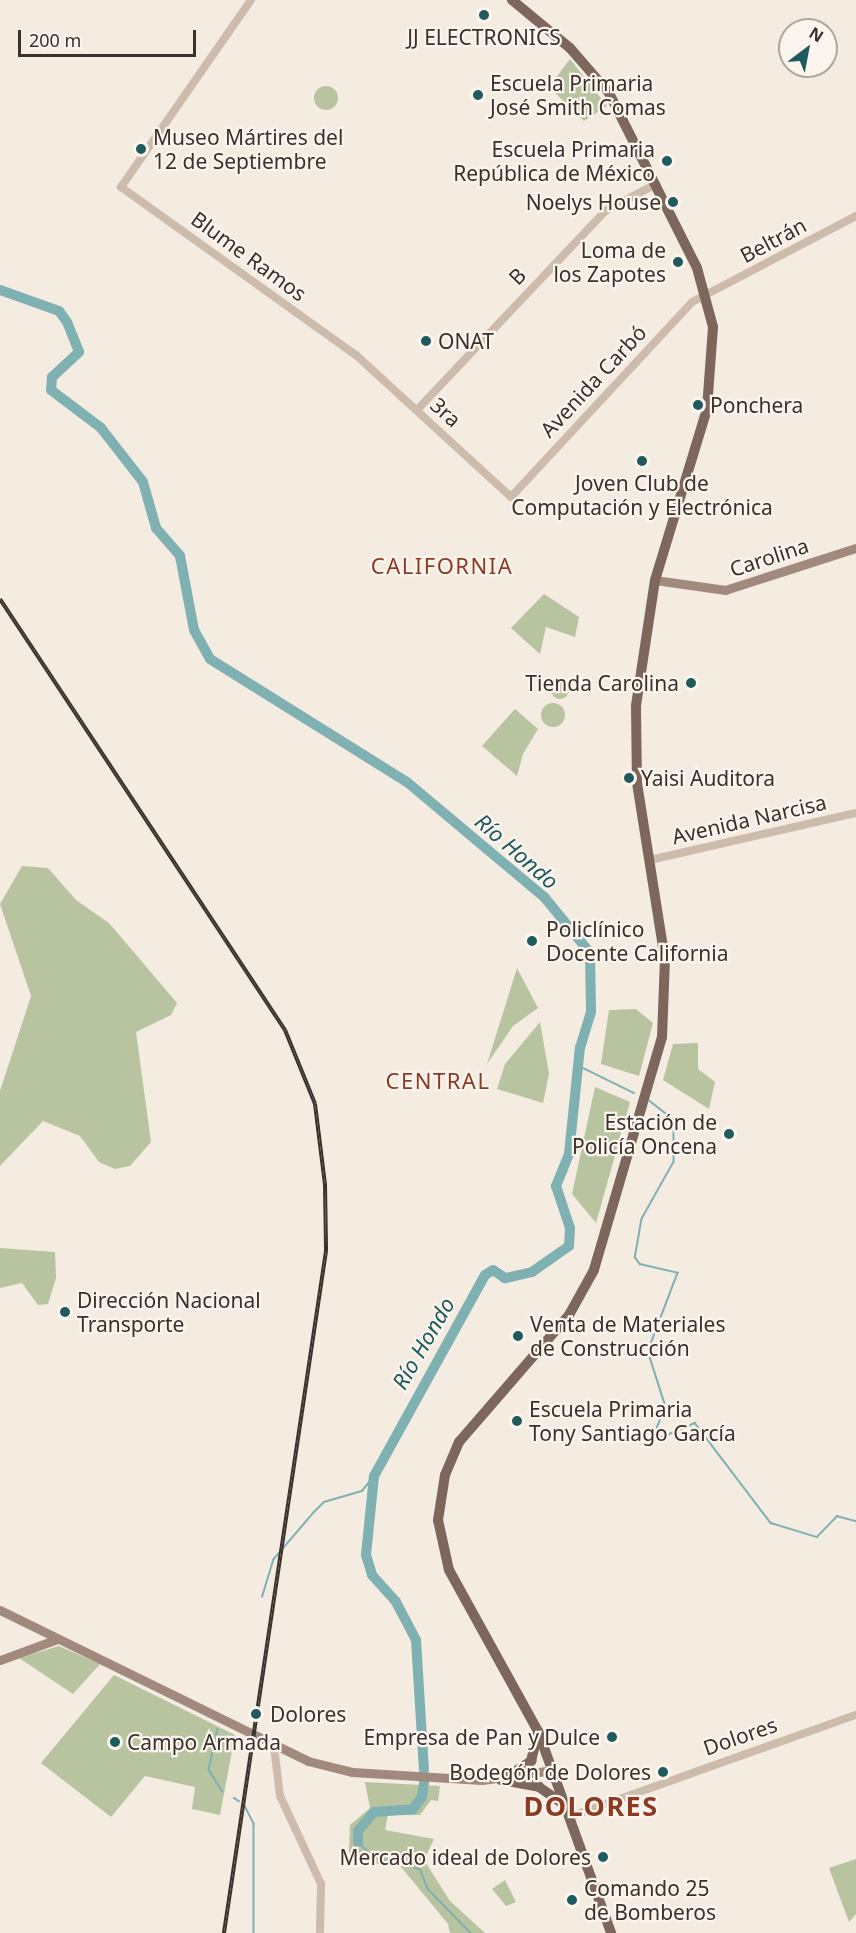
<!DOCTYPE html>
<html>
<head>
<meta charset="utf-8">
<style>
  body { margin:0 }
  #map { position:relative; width:856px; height:1933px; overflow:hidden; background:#f4ebe1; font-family:"Noto Sans",sans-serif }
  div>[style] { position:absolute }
  .green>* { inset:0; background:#b8c4a0 }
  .round { border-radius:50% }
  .stream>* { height:1.5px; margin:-0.75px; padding:0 0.75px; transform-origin:0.75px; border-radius:0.75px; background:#7fb0b2 }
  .river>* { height:10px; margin:-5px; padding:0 5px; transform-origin:5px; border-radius:5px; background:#7fb0b2 }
  .tertiary>* { height:8px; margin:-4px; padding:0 4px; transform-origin:4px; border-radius:4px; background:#cdbbac }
  .secondary>* { height:9px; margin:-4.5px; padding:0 4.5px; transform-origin:4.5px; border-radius:4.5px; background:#a18a7d }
  .primary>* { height:10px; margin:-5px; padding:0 5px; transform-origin:5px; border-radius:5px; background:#7d675c }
  .rail>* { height:4px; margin-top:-2px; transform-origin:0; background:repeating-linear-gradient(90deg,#fbf5ee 0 4.5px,#3b302b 0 9px); box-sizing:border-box; border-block:2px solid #3b302b }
  .dots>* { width:16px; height:16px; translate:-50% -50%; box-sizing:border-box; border:3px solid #fbf5ee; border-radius:50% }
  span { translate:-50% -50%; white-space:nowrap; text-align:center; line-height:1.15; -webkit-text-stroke:4.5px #fbf5ee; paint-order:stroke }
  .poi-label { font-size:21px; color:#3b302b }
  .left { translate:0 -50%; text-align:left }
  .right { translate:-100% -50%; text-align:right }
  .street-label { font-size:21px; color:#3b302b }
  .neighbourhood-label { font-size:22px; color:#8c3b22; letter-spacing:1.5px }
  .water-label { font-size:22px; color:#1f5a5e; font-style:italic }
  .district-label { font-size:27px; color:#8c3b22; font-weight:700; letter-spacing:1.5px }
  .north { position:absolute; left:778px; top:18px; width:60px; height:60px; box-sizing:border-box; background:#fbf5ee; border:2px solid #aea6a0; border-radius:50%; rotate:32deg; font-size:16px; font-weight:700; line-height:24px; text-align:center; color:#3b302b }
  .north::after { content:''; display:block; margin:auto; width:21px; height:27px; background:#1f5a5e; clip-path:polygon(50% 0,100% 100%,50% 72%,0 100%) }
  .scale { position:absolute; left:18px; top:30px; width:178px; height:27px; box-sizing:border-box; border:3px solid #3b302b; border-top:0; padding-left:8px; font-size:18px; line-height:21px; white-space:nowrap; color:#3b302b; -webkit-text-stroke:4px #fbf5ee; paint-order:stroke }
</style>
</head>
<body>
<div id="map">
  <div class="green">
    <i style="clip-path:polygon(570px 59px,607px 106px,584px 121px,549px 87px)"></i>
    <i class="round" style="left:314px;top:86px;width:24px;height:24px"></i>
    <i style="clip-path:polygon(544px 594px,579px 617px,575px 637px,546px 627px,540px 654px,511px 628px)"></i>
    <i class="round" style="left:551px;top:681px;width:18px;height:18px"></i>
    <i class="round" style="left:541px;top:703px;width:24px;height:24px"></i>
    <i style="clip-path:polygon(515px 709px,538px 729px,523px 754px,517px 776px,482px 746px)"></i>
    <i style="clip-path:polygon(22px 866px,48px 868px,76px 900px,109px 923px,177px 1003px,171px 1015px,136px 1032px,151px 1142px,130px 1166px,115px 1169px,99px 1162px,80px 1136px,43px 1121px,0 1166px,0 1091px,31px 996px,0 904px)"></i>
    <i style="clip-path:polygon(517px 968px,538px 1008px,513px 1026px,487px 1064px)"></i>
    <i style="clip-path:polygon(636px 1009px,653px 1023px,639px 1076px,601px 1064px,609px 1010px)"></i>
    <i style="clip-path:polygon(540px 1022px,549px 1074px,543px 1103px,497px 1089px,505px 1064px)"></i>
    <i style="clip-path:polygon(698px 1043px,698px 1069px,715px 1082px,709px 1109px,663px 1080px,673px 1044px)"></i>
    <i style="clip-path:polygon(595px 1087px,630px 1102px,596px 1223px,572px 1194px)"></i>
    <i style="clip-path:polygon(0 1248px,55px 1252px,56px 1278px,48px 1304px,38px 1305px,22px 1283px,0 1288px)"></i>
    <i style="clip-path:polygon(59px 1646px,100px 1664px,73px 1694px,19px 1658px)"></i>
    <i style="clip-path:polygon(114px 1675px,235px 1735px,220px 1815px,192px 1809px,195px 1787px,145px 1776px,111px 1817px,41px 1763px)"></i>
    <i style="clip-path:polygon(365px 1782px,440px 1786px,438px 1801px,431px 1800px,420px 1815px,388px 1815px,385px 1830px,434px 1839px,424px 1860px,450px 1901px,485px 1933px,450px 1933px,448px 1924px,402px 1868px,357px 1860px,349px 1852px,350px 1825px,370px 1808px)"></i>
    <i style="clip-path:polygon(856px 1859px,856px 1914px,849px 1922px,829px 1868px)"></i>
    <i style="clip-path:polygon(505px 1880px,516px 1902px,506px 1906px,492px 1889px)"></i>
  </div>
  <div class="stream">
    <i style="left:581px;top:1067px;width:59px;rotate:26.1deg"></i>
    <i style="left:650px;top:1101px;width:31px;rotate:38deg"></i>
    <i style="left:674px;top:1120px;width:42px;rotate:90deg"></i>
    <i style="left:674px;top:1162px;width:65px;rotate:119.3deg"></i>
    <i style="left:642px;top:1219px;width:39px;rotate:100deg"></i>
    <i style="left:635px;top:1257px;width:9px;rotate:54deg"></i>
    <i style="left:640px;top:1264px;width:39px;rotate:13deg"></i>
    <i style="left:678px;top:1273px;width:76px;rotate:110.8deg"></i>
    <i style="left:651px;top:1344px;width:13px;rotate:94deg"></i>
    <i style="left:650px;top:1357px;width:52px;rotate:72.3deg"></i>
    <i style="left:666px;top:1407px;width:38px;rotate:113deg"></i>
    <i style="left:651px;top:1442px;width:48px;rotate:-23.4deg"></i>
    <i style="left:695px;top:1423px;width:126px;rotate:52.8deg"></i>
    <i style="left:771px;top:1523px;width:48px;rotate:16.9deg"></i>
    <i style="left:817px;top:1537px;width:29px;rotate:-46deg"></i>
    <i style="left:837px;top:1516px;width:20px;rotate:15deg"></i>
    <i style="left:262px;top:1597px;width:39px;rotate:-73deg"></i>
    <i style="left:273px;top:1560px;width:63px;rotate:-49.5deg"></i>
    <i style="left:314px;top:1512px;width:14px;rotate:-45deg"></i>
    <i style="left:324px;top:1502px;width:40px;rotate:-16deg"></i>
    <i style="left:362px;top:1491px;width:19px;rotate:-51deg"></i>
    <i style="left:218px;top:1729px;width:42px;rotate:102.4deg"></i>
    <i style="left:209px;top:1770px;width:25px;rotate:58deg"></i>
    <i style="left:234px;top:1798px;width:6px;rotate:31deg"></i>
    <i style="left:245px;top:1806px;width:20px;rotate:63deg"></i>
    <i style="left:254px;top:1824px;width:109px;rotate:90deg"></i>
    <i style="left:358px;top:1842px;width:23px;rotate:43deg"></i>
    <i style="left:375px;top:1858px;width:46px;rotate:13.7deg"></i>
    <i style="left:420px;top:1869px;width:22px;rotate:68deg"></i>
    <i style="left:428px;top:1889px;width:62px;rotate:45.7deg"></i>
  </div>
  <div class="river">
    <i style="left:0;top:290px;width:63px;rotate:19.6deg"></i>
    <i style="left:59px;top:311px;width:14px;rotate:54deg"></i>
    <i style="left:67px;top:322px;width:32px;rotate:68deg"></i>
    <i style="left:79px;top:352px;width:37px;rotate:137deg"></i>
    <i style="left:52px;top:377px;width:13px;rotate:94deg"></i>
    <i style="left:51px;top:390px;width:63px;rotate:37.2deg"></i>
    <i style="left:101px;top:428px;width:68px;rotate:52.1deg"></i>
    <i style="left:143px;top:482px;width:48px;rotate:74.2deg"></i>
    <i style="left:156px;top:528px;width:37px;rotate:49deg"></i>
    <i style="left:180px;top:556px;width:75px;rotate:79.3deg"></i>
    <i style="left:194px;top:630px;width:33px;rotate:61deg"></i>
    <i style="left:210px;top:659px;width:232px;rotate:32deg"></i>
    <i style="left:407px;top:782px;width:180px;rotate:40deg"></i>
    <i style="left:545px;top:898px;width:71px;rotate:50.7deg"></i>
    <i style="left:590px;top:953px;width:59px;rotate:89deg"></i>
    <i style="left:591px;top:1012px;width:37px;rotate:107deg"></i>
    <i style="left:580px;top:1047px;width:108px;rotate:95.9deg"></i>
    <i style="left:569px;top:1154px;width:35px;rotate:112deg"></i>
    <i style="left:556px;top:1186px;width:44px;rotate:71.6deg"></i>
    <i style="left:570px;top:1228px;width:18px;rotate:93deg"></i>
    <i style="left:569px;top:1246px;width:45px;rotate:144.9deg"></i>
    <i style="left:532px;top:1272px;width:28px;rotate:167deg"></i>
    <i style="left:505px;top:1278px;width:14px;rotate:-146deg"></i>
    <i style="left:493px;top:1270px;width:9px;rotate:148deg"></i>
    <i style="left:485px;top:1275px;width:230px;rotate:118.9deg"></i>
    <i style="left:374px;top:1476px;width:79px;rotate:95.8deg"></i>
    <i style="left:366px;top:1555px;width:21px;rotate:73deg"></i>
    <i style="left:372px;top:1575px;width:36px;rotate:48deg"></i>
    <i style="left:396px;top:1602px;width:43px;rotate:62.2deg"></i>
    <i style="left:416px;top:1640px;width:130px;rotate:86.5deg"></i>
    <i style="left:358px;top:1842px;width:11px;rotate:-90deg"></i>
    <i style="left:358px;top:1831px;width:25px;rotate:-50deg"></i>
    <i style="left:374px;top:1812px;width:39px;rotate:-4deg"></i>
    <i style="left:413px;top:1809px;width:15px;rotate:-53deg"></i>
    <i style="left:422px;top:1797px;width:15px;rotate:-82deg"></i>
  </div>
  <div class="tertiary">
    <i style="left:251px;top:0;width:228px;rotate:124.8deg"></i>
    <i style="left:121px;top:187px;width:289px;rotate:35.6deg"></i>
    <i style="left:356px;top:355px;width:210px;rotate:42.5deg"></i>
    <i style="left:511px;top:497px;width:266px;rotate:-47.1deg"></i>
    <i style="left:692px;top:302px;width:185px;rotate:-27.7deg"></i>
    <i style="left:417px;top:410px;width:274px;rotate:-46.6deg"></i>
    <i style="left:605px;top:211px;width:58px;rotate:-27.9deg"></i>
    <i style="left:650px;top:860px;width:211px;rotate:-12.9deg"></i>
    <i style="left:274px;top:1747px;width:49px;rotate:83deg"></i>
    <i style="left:280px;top:1796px;width:97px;rotate:65deg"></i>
    <i style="left:321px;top:1884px;width:49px;rotate:91.2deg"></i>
    <i style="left:569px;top:1817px;width:305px;rotate:-19.6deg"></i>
  </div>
  <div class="secondary">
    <i style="left:655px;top:580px;width:71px;rotate:8.1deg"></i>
    <i style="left:725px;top:590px;width:138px;rotate:-17.8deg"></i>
    <i style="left:0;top:1610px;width:343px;rotate:26.1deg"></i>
    <i style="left:308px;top:1761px;width:45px;rotate:14deg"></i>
    <i style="left:352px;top:1772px;width:130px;rotate:3.5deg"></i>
    <i style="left:482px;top:1780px;width:72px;rotate:-8deg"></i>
    <i style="left:0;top:1660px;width:61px;rotate:-20.2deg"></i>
  </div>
  <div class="primary">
    <i style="left:512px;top:0;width:75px;rotate:39.6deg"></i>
    <i style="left:570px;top:48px;width:60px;rotate:49.1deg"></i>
    <i style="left:609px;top:93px;width:196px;rotate:63.3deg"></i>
    <i style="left:697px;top:268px;width:61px;rotate:74.8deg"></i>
    <i style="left:713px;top:327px;width:82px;rotate:94.2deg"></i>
    <i style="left:707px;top:409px;width:179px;rotate:106.9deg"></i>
    <i style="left:655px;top:580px;width:127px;rotate:98.6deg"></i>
    <i style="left:636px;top:706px;width:77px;rotate:89.3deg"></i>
    <i style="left:637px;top:783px;width:178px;rotate:81deg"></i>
    <i style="left:665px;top:959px;width:78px;rotate:92.2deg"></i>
    <i style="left:662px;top:1037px;width:243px;rotate:106.3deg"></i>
    <i style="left:594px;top:1270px;width:51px;rotate:119.1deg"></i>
    <i style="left:569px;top:1315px;width:168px;rotate:130.9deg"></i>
    <i style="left:459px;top:1442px;width:36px;rotate:113deg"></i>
    <i style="left:445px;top:1475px;width:46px;rotate:98.8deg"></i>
    <i style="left:438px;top:1520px;width:51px;rotate:77.6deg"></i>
    <i style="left:449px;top:1570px;width:184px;rotate:61.1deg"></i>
    <i style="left:538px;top:1731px;width:215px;rotate:70.1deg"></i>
    <i style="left:501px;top:1780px;width:39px;rotate:10deg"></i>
    <i style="left:539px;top:1787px;width:29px;rotate:35deg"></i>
    <i style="left:501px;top:1780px;width:36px;rotate:-32deg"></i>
    <i style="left:531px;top:1761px;width:30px;rotate:-76deg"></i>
  </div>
  <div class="rail">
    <i style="left:0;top:599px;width:517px;rotate:56.53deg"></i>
    <i style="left:285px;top:1030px;width:80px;rotate:67.9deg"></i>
    <i style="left:315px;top:1104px;width:81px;rotate:82.9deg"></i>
    <i style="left:325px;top:1184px;width:67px;rotate:89.1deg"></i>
    <i style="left:326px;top:1251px;width:690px;rotate:98.51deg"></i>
  </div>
  <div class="dots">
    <i style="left:484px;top:15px;background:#1f5a5e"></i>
    <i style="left:478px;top:95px;background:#1f5a5e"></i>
    <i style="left:141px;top:149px;background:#1f5a5e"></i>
    <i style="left:667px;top:161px;background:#1f5a5e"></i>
    <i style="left:673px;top:202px;background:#1f5a5e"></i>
    <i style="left:678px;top:262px;background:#1f5a5e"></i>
    <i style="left:426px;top:341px;background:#1f5a5e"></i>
    <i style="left:698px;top:405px;background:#1f5a5e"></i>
    <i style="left:642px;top:461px;background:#1f5a5e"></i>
    <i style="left:691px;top:683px;background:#1f5a5e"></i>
    <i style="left:629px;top:778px;background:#1f5a5e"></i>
    <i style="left:532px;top:941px;background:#1f5a5e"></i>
    <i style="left:729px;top:1134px;background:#1f5a5e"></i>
    <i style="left:65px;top:1312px;background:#1f5a5e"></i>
    <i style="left:518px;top:1336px;background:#1f5a5e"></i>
    <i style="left:517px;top:1421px;background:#1f5a5e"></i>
    <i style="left:256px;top:1714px;background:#1f5a5e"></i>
    <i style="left:612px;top:1737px;background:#1f5a5e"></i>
    <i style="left:115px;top:1742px;background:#1f5a5e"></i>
    <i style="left:663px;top:1772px;background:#1f5a5e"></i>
    <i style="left:603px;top:1857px;background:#1f5a5e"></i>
    <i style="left:572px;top:1900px;background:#1f5a5e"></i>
  </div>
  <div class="poi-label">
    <span style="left:484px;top:37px">JJ ELECTRONICS</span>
    <span class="left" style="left:490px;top:95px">Escuela Primaria<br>José Smith Comas</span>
    <span class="left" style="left:153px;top:149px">Museo Mártires del<br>12 de Septiembre</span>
    <span class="right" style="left:655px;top:161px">Escuela Primaria<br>República de México</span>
    <span class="right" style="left:661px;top:202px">Noelys House</span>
    <span class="right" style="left:666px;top:262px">Loma de<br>los Zapotes</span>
    <span class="left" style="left:438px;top:341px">ONAT</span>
    <span class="left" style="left:710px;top:405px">Ponchera</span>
    <span style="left:642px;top:495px">Joven Club de<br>Computación y Electrónica</span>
    <span class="right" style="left:679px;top:683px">Tienda Carolina</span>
    <span class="left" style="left:641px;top:778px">Yaisi Auditora</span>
    <span class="left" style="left:546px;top:941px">Policlínico<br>Docente California</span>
    <span class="right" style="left:717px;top:1134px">Estación de<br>Policía Oncena</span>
    <span class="left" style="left:77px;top:1312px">Dirección Nacional<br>Transporte</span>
    <span class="left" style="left:530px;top:1336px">Venta de Materiales<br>de Construcción</span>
    <span class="left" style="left:529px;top:1421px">Escuela Primaria<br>Tony Santiago García</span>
    <span class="left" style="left:270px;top:1714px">Dolores</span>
    <span class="right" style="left:600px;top:1737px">Empresa de Pan y Dulce</span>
    <span class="left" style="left:127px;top:1742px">Campo Armada</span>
    <span class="right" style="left:651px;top:1772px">Bodegón de Dolores</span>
    <span class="right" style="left:591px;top:1857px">Mercado ideal de Dolores</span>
    <span class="left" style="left:584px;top:1900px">Comando 25<br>de Bomberos</span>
  </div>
  <div class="street-label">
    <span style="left:773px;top:240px;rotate:-28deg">Beltrán</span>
    <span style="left:249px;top:256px;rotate:36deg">Blume Ramos</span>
    <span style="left:517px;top:276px;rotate:-46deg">B</span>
    <span style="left:593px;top:381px;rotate:-47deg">Avenida Carbó</span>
    <span style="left:446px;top:412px;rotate:42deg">3ra</span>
    <span style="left:769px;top:557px;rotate:-18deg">Carolina</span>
    <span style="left:749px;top:819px;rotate:-13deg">Avenida Narcisa</span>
    <span style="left:740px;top:1736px;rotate:-19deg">Dolores</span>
  </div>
  <div class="neighbourhood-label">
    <span style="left:442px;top:566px">CALIFORNIA</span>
    <span style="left:438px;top:1081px">CENTRAL</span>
  </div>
  <div class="water-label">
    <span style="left:517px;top:851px;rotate:41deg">Río Hondo</span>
    <span style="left:423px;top:1343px;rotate:-60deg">Río Hondo</span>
  </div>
  <div class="district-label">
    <span style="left:591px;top:1806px">DOLORES</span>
  </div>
  <div class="north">N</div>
  <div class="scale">200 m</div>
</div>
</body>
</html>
